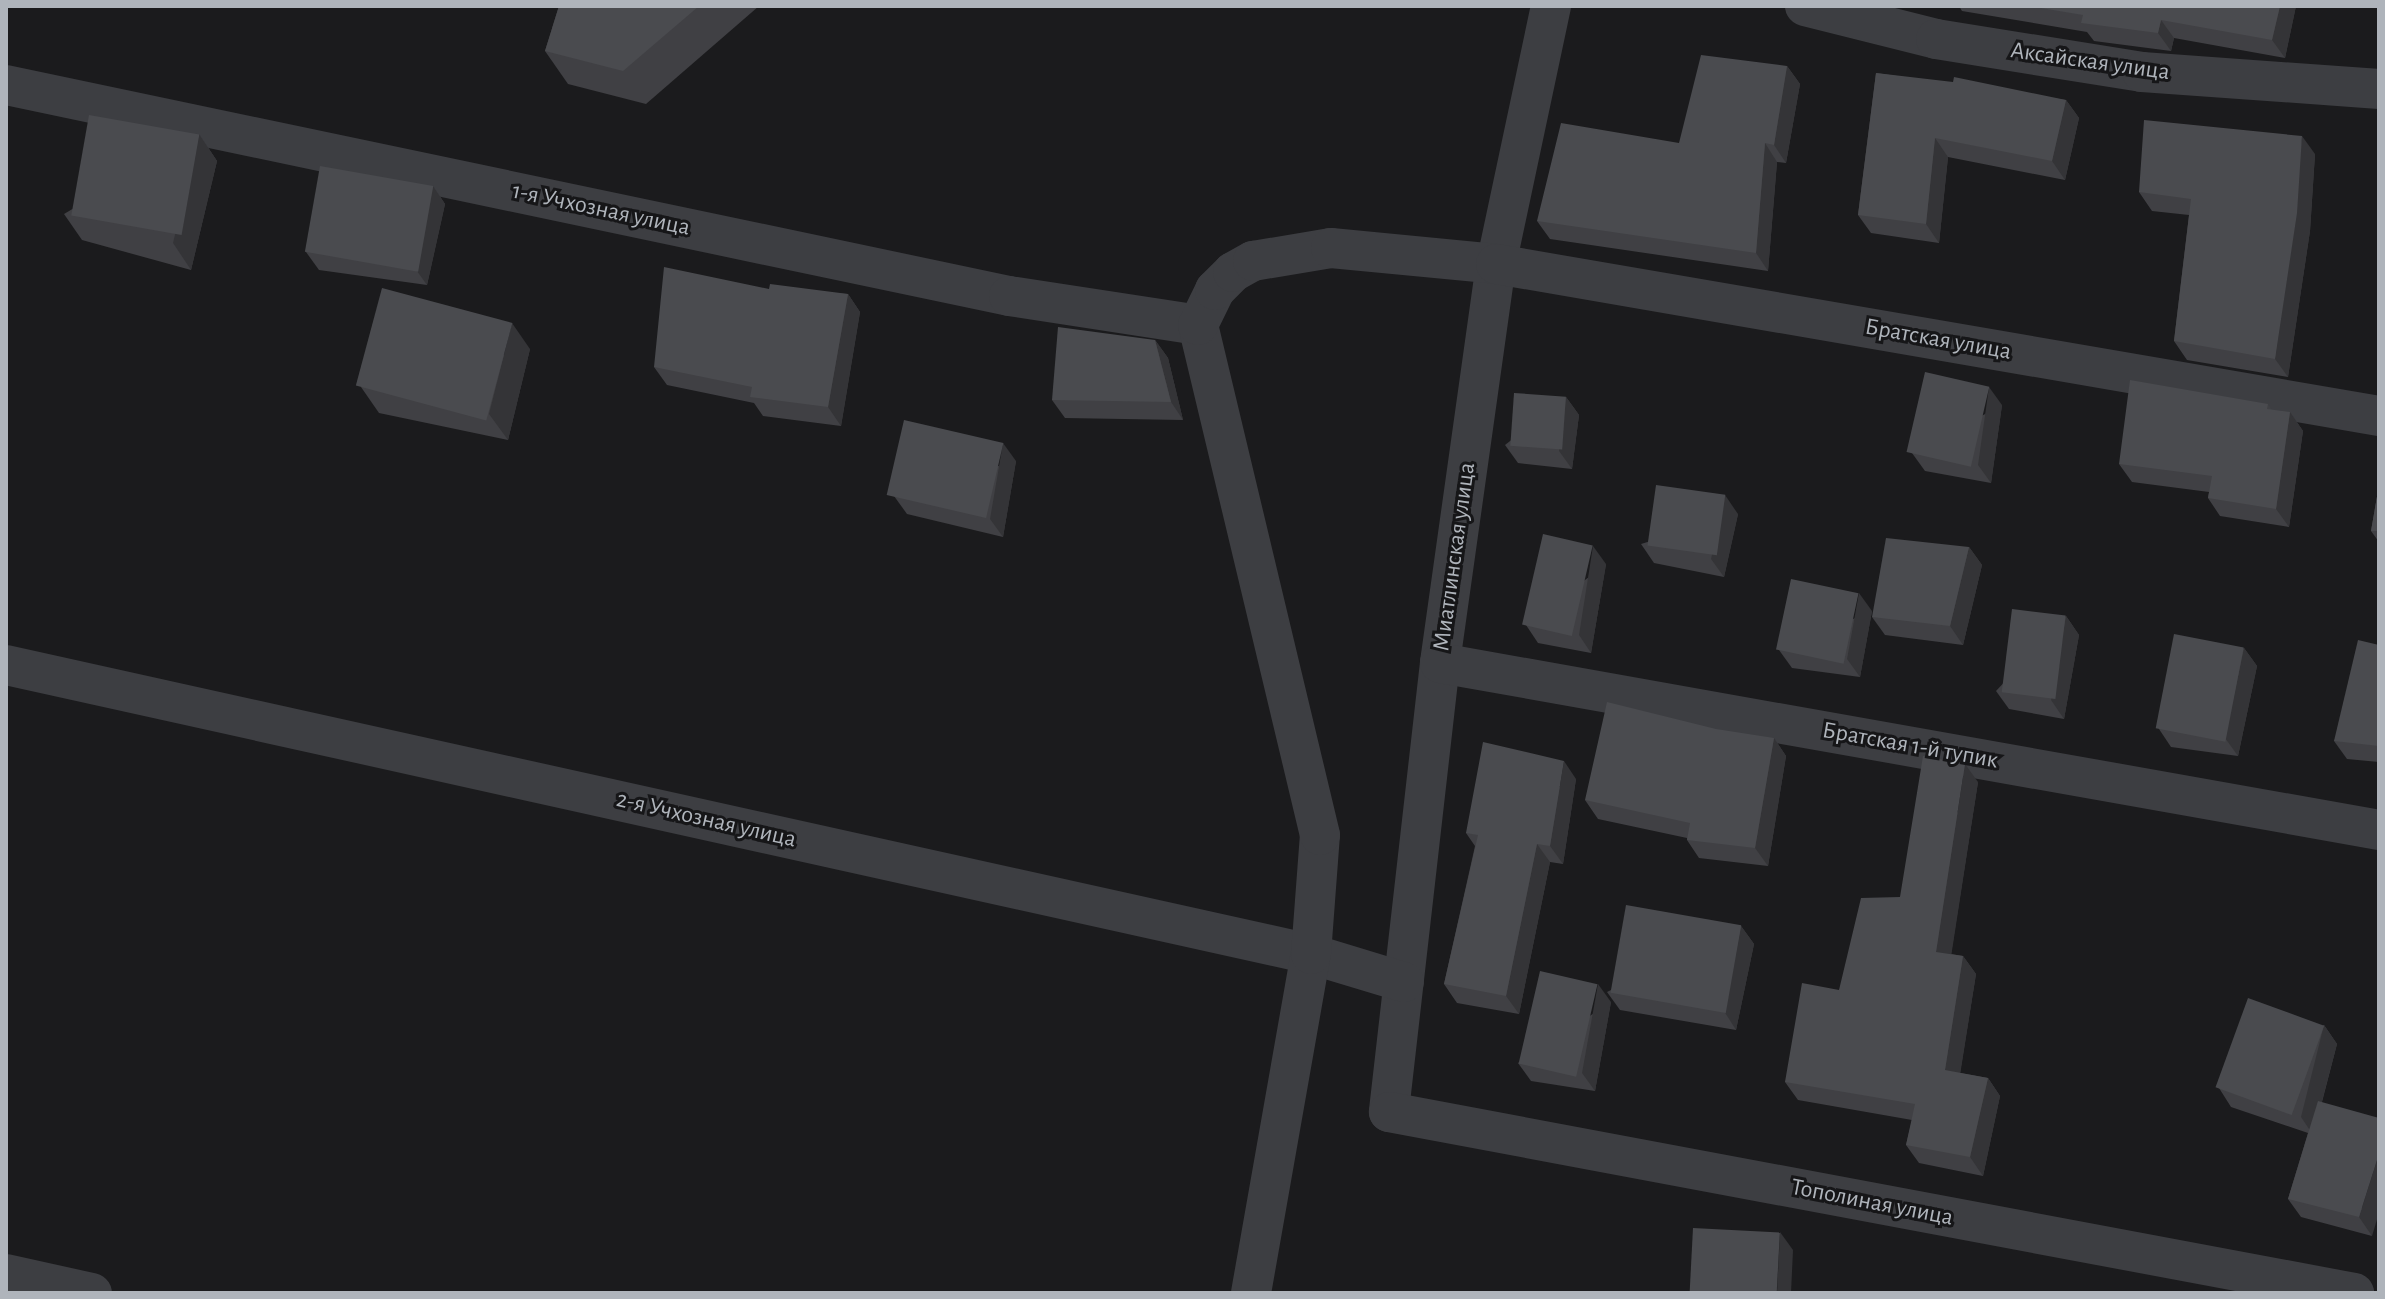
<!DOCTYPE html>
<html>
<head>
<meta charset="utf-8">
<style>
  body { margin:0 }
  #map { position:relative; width:2385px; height:1299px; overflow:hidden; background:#1b1b1d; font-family:"Alegreya Sans",sans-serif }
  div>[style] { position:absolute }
  .minor>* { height:40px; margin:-20px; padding:0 20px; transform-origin:20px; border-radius:20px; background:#3d3e42 }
  .wall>* { inset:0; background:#404044 }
  .shaded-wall>* { inset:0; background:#343437 }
  .building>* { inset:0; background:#4a4b4f; transform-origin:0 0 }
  span { translate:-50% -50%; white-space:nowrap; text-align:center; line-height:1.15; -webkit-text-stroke:6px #161618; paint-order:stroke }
  .street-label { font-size:24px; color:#afb4bb }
  .frame { position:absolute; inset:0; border:8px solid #afb4bb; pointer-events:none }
</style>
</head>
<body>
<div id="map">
  <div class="minor">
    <i style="left:1551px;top:6px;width:264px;rotate:102deg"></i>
    <i style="left:1496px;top:264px;width:403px;rotate:98deg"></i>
    <i style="left:1440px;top:663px;width:452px;rotate:96.5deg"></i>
    <i style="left:1389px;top:1112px;width:982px;rotate:10.62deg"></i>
    <i style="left:1805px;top:6px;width:135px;rotate:14.1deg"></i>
    <i style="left:1936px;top:39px;width:209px;rotate:9.1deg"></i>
    <i style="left:2142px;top:72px;width:238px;rotate:4.1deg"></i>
    <i style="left:6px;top:85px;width:1025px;rotate:11.88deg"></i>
    <i style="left:1009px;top:296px;width:191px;rotate:8.7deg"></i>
    <i style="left:1440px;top:663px;width:954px;rotate:10.08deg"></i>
    <i style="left:6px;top:665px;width:1337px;rotate:12.49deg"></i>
    <i style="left:1311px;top:954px;width:97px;rotate:16.8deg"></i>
    <i style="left:6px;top:1274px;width:88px;rotate:12.5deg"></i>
    <i style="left:1251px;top:1293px;width:344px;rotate:-80deg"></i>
    <i style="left:1311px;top:954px;width:119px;rotate:-85.7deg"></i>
    <i style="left:1320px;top:835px;width:524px;rotate:-103.45deg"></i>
    <i style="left:1198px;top:325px;width:39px;rotate:-64deg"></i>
    <i style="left:1215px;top:290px;width:25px;rotate:-45deg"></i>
    <i style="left:1233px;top:272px;width:23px;rotate:-29deg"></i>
    <i style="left:1253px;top:261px;width:79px;rotate:-9.5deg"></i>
    <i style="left:1331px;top:248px;width:166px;rotate:5.5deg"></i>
    <i style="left:1496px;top:264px;width:896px;rotate:9.77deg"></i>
  </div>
  <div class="wall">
    <i style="clip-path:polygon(559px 6px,759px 6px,646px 104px,568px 84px,545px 51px)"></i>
    <i style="clip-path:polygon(1959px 6px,2296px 6px,2285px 58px,2174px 38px,2171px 51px,2094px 41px,2087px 32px,1962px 11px)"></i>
    <i style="clip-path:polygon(1787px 66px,1800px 84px,1786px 163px,1777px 162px,1768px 271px,1550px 239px,1537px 221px,1679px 143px)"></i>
    <i style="clip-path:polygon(1876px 73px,2066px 100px,2079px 118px,2065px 180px,1948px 157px,1939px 243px,1871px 233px,1858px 215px)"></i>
    <i style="clip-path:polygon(199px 134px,217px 161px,191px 270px,82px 240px,64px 214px)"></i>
    <i style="clip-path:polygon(2315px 154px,2310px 231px,2288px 377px,2187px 360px,2174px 341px,2189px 215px,2152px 211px,2139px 192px)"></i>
    <i style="clip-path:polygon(433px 186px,445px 204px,427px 285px,319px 270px,306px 252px)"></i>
    <i style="clip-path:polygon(769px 289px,848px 294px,860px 312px,841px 426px,763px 416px,754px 403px,667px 385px,654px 367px)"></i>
    <i style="clip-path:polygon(1155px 340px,1168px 358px,1183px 420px,1065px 418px,1052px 400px)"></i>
    <i style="clip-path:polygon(530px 349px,508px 440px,379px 413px,361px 387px)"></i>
    <i style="clip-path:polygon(1566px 397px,1579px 415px,1572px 469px,1518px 463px,1505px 445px)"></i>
    <i style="clip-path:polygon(2268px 404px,2272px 410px,2290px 412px,2303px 431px,2289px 527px,2220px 516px,2208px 498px,2209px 492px,2132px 482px,2119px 464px)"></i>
    <i style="clip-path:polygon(2002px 405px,1991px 483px,1925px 471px,1912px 453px)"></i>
    <i style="clip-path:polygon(1016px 461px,1003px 537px,907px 514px,894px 496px)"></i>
    <i style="clip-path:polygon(2379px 485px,2379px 542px,2371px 531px)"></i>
    <i style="clip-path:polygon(1738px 514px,1724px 577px,1654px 563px,1641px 544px)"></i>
    <i style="clip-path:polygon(1969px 547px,1982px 565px,1963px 645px,1885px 635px,1872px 617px)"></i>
    <i style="clip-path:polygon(1606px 564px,1591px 653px,1538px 643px,1526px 625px)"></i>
    <i style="clip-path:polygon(1872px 611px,1860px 677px,1792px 668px,1779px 650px)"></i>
    <i style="clip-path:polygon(2066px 616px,2079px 635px,2064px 719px,2009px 709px,1996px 691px)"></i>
    <i style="clip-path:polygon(2379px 645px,2379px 762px,2347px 759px,2334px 741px)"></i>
    <i style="clip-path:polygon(2244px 648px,2257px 666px,2238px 756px,2171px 747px,2159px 729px)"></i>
    <i style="clip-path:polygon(1774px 738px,1786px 756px,1768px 866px,1699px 858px,1687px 840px,1687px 838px,1598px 819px,1585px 800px)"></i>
    <i style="clip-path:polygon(1576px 779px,1563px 864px,1550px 862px,1519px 1014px,1457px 1003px,1444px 984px,1475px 846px,1466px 833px)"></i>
    <i style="clip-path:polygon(1978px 782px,1951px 954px,1963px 956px,1976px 974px,1960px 1073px,1988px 1078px,2000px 1096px,1983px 1176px,1919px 1163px,1906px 1145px,1912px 1120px,1798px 1100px,1785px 1082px,1839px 990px,1900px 897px)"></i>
    <i style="clip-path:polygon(1741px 926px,1754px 944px,1736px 1030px,1620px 1010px,1607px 992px)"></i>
    <i style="clip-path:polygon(1611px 1002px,1595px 1091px,1531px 1081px,1518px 1063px)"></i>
    <i style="clip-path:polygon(2324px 1025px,2337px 1044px,2322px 1102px,2372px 1236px,2301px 1217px,2288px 1199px,2308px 1133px,2231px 1107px,2219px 1088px)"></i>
  </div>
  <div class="shaded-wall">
    <i style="clip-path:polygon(2280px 6px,2296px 6px,2285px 58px,2272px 40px)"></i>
    <i style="clip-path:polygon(2161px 20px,2174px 38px,2171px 51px,2158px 33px)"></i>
    <i style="clip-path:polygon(1787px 66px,1800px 84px,1786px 163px,1774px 145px)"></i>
    <i style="clip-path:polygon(2066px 100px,2079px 118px,2065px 180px,2052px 161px)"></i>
    <i style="clip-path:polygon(199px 134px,217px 161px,191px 270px,173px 243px)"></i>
    <i style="clip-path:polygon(2302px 136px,2315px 154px,2310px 231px,2288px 377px,2275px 359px)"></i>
    <i style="clip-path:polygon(1935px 138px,1948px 157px,1939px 243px,1926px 224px)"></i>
    <i style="clip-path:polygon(1765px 143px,1777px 162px,1768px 271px,1756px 253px)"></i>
    <i style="clip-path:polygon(433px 186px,445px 204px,427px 285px,414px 267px)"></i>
    <i style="clip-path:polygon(848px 294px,860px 312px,841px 426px,828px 407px)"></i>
    <i style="clip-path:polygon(512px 323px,530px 349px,508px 440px,489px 414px)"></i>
    <i style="clip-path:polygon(1155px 340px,1168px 358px,1183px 420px,1171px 402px)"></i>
    <i style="clip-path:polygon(1989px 387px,2002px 405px,1991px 483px,1978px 465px)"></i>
    <i style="clip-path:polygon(1566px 397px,1579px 415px,1572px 469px,1559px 451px)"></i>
    <i style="clip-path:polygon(2290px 412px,2303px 431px,2289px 527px,2276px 509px)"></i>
    <i style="clip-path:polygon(1003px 443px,1016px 461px,1003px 537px,990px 519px)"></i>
    <i style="clip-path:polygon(1725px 495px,1738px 514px,1724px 577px,1711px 559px)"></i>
    <i style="clip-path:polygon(1593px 546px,1606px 564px,1591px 653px,1579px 635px)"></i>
    <i style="clip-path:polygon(1969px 547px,1982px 565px,1963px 645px,1950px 626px)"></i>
    <i style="clip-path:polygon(1859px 593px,1872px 611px,1860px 677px,1847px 659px)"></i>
    <i style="clip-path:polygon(2066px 616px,2079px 635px,2064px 719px,2051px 700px)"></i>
    <i style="clip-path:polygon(2244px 648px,2257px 666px,2238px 756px,2225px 738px)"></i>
    <i style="clip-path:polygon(1774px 738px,1786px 756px,1768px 866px,1755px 848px)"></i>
    <i style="clip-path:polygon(1564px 761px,1576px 779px,1563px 864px,1550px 846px)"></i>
    <i style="clip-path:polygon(1965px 764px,1978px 782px,1949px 970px,1936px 952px)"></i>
    <i style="clip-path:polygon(1537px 844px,1550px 862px,1519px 1014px,1506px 996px)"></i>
    <i style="clip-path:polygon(1741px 926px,1754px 944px,1736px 1030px,1724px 1011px)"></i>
    <i style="clip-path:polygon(1963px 956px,1976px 974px,1958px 1088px,1945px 1070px)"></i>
    <i style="clip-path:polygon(1598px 984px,1611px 1002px,1595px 1091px,1582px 1073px)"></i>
    <i style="clip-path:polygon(2324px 1025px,2337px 1044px,2313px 1135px,2301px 1117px)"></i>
    <i style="clip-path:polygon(1988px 1078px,2000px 1096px,1983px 1176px,1970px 1157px)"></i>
    <i style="clip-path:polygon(2379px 1154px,2379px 1213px,2372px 1236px,2359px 1217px)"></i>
    <i style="clip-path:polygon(1780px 1232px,1793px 1250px,1791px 1293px,1777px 1293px)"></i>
  </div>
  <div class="building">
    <i style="clip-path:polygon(559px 6px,699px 6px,623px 71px,545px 51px)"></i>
    <i style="clip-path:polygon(2029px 6px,2280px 6px,2272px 40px,2161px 20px,2158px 33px,2081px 23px,2083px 15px)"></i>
    <i style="clip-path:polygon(1701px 55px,1787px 66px,1774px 145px,1765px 143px,1756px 253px,1537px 221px,1561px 123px,1679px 143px)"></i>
    <i style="clip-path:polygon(1876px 73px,1953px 82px,1954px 77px,2066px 100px,2052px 161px,1935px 138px,1926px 224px,1858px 215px)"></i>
    <i style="left:89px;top:115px;width:112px;height:102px;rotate:10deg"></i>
    <i style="clip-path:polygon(2144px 120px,2302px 136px,2297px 213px,2275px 359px,2174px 341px,2191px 199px,2139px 192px)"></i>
    <i style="left:320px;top:166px;width:115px;height:87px;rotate:10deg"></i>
    <i style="clip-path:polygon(664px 267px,769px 289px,770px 284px,848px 294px,828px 407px,750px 397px,752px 387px,654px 367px)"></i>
    <i style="left:382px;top:288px;width:135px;height:101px;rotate:15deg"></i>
    <i style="clip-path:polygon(1058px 327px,1155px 340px,1171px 402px,1052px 400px)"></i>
    <i style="left:1925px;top:372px;width:66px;height:82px;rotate:13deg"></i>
    <i style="clip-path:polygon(2130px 380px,2268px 404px,2267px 409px,2290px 412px,2276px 509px,2208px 498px,2212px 476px,2119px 464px)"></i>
    <i style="left:1514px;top:393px;width:52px;height:53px;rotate:4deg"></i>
    <i style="left:904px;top:420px;width:102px;height:77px;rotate:13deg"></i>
    <i style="left:1656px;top:485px;width:70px;height:61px;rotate:8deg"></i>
    <i style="clip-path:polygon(2379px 485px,2379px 531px,2371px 531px)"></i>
    <i style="left:1543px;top:534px;width:51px;height:93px;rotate:13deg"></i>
    <i style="clip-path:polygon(1886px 538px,1969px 547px,1950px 626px,1872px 617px)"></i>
    <i style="left:1791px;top:579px;width:69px;height:72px;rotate:12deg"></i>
    <i style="left:2012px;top:609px;width:54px;height:84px;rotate:7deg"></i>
    <i style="left:2174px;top:634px;width:71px;height:96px;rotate:11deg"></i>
    <i style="clip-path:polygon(2358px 640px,2379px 645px,2379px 746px,2334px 741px)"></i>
    <i style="clip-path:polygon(1607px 702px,1716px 729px,1774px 738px,1755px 848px,1687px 840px,1690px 823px,1585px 800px)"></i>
    <i style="clip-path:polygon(1483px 742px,1564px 761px,1550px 846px,1537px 844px,1506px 996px,1444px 984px,1478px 835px,1466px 833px)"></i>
    <i style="clip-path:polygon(1923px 756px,1965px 764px,1936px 952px,1963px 956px,1945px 1070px,1988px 1078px,1970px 1157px,1906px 1145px,1915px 1104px,1785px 1082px,1802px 983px,1839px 990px,1861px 898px,1900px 897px)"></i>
    <i style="left:1626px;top:905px;width:117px;height:89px;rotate:10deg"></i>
    <i style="left:1540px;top:971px;width:59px;height:95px;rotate:13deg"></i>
    <i style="left:2248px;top:998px;width:81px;height:95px;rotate:20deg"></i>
    <i style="clip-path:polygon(2318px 1101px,2379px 1118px,2379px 1154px,2359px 1217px,2288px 1199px)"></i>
    <i style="left:1693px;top:1228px;width:87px;height:65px;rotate:3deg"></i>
  </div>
  <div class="street-label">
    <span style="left:2090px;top:62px;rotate:8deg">Аксайская улица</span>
    <span style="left:601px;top:210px;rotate:12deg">1-я Учхозная улица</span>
    <span style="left:1938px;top:340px;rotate:10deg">Братская улица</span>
    <span style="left:1455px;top:557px;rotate:-82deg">Миатлинская улица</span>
    <span style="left:1910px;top:746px;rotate:10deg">Братская 1-й тупик</span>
    <span style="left:706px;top:820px;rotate:13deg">2-я Учхозная улица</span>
    <span style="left:1872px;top:1203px;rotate:11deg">Тополиная улица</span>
  </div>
  <div class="frame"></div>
</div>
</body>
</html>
